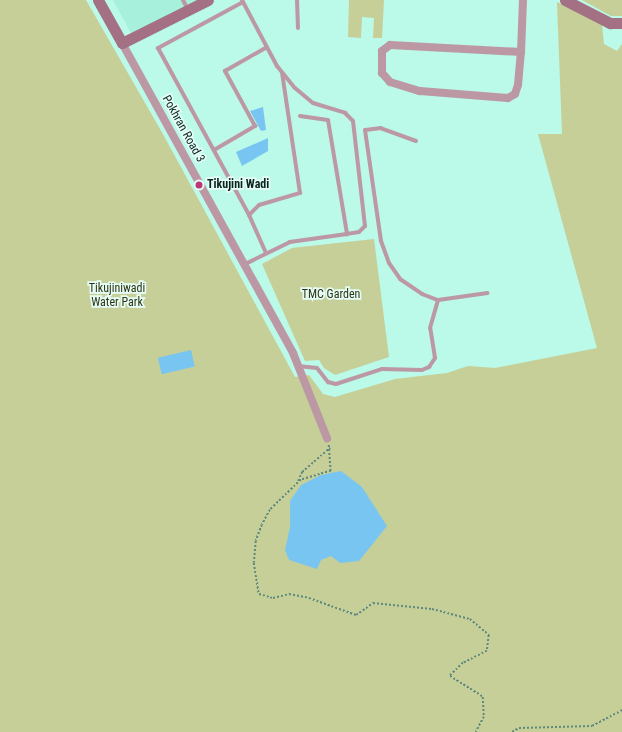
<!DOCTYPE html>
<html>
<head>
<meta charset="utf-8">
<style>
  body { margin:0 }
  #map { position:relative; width:622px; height:732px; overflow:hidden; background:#bbf9e8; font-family:"Roboto Condensed",sans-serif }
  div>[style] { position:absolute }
  .built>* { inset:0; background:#a7f0dc }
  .green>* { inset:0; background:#c6cf98 }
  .water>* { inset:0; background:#78c5f2; transform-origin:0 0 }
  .path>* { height:1.5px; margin-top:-0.75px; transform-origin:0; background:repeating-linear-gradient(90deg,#5e8a7e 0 2px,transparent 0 4px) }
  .lane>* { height:4px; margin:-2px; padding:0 2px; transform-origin:2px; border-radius:2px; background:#bc98a4 }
  .street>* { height:8px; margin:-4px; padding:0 4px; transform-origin:4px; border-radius:4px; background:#bc98a4 }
  .secondary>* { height:11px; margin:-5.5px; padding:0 5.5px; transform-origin:5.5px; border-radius:5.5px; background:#a37183 }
  .dots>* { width:11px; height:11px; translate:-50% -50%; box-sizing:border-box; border:2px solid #e5fdf6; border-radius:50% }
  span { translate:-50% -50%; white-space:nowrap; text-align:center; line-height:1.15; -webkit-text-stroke:3.5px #e5fdf6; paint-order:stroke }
  .street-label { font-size:12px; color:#09231d }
  .poi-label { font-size:12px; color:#09231d; font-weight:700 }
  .left { translate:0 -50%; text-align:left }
  .park-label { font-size:12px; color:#2f3413 }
</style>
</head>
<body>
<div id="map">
  <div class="built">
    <i style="clip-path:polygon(113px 0,201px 0,131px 33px)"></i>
  </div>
  <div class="green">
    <i style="clip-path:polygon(0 0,86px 0,164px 136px,295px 377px,309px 375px,323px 394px,335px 397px,395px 379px,447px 373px,468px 366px,495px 368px,597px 348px,538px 134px,562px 134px,557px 2px,602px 25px,604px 44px,617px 51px,622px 44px,622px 732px,0 732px)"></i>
    <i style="clip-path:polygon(349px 0,384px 0,382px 38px,373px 38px,374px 18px,362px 17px,361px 38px,348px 37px)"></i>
    <i style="clip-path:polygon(582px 0,622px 0,622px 16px,611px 16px)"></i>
    <i style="clip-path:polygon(374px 239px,389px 357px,335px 375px,324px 368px,319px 360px,305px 361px,262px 264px,292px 248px)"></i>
  </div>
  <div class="water">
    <i style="clip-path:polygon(263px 107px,266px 130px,261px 131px,250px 111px)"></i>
    <i style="clip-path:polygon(268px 138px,268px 151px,242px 166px,236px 152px)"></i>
    <i style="left:191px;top:350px;width:17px;height:34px;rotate:77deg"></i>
    <i style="clip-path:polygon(341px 471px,362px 487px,387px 526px,359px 561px,340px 563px,331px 556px,321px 560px,317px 569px,289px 560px,285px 550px,290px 527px,290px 501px,301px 485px,321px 475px)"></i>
  </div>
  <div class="path">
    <i style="left:329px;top:445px;width:26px;rotate:86deg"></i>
    <i style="left:331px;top:471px;width:31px;rotate:163deg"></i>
    <i style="left:301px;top:480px;width:43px;rotate:135.9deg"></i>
    <i style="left:270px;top:510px;width:17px;rotate:118deg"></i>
    <i style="left:262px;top:525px;width:17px;rotate:111deg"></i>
    <i style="left:256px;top:541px;width:22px;rotate:95deg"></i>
    <i style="left:254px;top:563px;width:31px;rotate:81deg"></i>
    <i style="left:259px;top:594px;width:15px;rotate:16deg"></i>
    <i style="left:273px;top:598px;width:16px;rotate:-14deg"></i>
    <i style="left:289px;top:594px;width:20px;rotate:11deg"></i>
    <i style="left:309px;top:598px;width:50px;rotate:19.9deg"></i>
    <i style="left:356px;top:615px;width:21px;rotate:-35deg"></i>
    <i style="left:373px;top:603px;width:59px;rotate:5.8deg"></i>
    <i style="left:432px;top:609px;width:39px;rotate:15deg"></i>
    <i style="left:470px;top:619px;width:25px;rotate:40deg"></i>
    <i style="left:489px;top:635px;width:16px;rotate:97deg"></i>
    <i style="left:487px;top:651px;width:27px;rotate:153deg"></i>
    <i style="left:463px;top:663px;width:18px;rotate:135deg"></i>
    <i style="left:450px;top:676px;width:39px;rotate:32deg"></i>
    <i style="left:483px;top:697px;width:20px;rotate:87deg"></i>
    <i style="left:484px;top:717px;width:17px;rotate:118deg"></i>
    <i style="left:298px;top:481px;width:10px;rotate:-66deg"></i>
    <i style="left:302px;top:472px;width:37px;rotate:-41deg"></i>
    <i style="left:512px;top:732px;width:8px;rotate:-30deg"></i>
    <i style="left:519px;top:728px;width:73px;rotate:-1.6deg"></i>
    <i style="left:592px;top:726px;width:34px;rotate:-28deg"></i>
  </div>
  <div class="lane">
    <i style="left:183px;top:0;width:9px;rotate:63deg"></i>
    <i style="left:242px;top:0;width:75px;rotate:62.1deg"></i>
    <i style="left:277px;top:66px;width:28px;rotate:51deg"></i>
    <i style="left:295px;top:88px;width:23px;rotate:40deg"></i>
    <i style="left:313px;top:103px;width:34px;rotate:17deg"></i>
    <i style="left:345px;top:113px;width:11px;rotate:45deg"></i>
    <i style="left:353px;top:121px;width:106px;rotate:83.5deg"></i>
    <i style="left:365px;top:226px;width:8px;rotate:135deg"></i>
    <i style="left:359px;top:232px;width:12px;rotate:171deg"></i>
    <i style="left:347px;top:234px;width:58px;rotate:172deg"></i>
    <i style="left:290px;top:242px;width:52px;rotate:153.9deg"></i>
    <i style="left:297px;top:0;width:28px;rotate:88deg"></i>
    <i style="left:243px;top:2px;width:97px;rotate:151.6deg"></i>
    <i style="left:158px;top:48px;width:190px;rotate:61.4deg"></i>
    <i style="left:300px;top:116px;width:28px;rotate:8deg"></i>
    <i style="left:328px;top:120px;width:116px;rotate:80.5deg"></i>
    <i style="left:416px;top:141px;width:37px;rotate:-160deg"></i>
    <i style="left:381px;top:128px;width:16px;rotate:173deg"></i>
    <i style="left:365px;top:130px;width:112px;rotate:81.8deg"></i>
    <i style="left:381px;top:241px;width:23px;rotate:70deg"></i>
    <i style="left:389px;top:263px;width:19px;rotate:55deg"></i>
    <i style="left:400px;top:279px;width:27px;rotate:34deg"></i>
    <i style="left:422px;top:294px;width:17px;rotate:21deg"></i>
    <i style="left:214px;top:150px;width:48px;rotate:-30.3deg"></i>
    <i style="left:255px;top:126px;width:63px;rotate:-118.6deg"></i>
    <i style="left:225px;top:71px;width:48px;rotate:-29.7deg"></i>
    <i style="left:266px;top:253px;width:42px;rotate:-114.1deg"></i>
    <i style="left:249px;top:215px;width:14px;rotate:-45deg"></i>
    <i style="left:259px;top:205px;width:43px;rotate:-16.3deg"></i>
    <i style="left:300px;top:193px;width:121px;rotate:-98.5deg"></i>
    <i style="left:298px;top:366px;width:19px;rotate:6deg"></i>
    <i style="left:317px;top:368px;width:18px;rotate:52deg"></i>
    <i style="left:328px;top:382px;width:8px;rotate:14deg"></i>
    <i style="left:336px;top:384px;width:48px;rotate:-18.1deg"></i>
    <i style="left:382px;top:369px;width:40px;rotate:1.4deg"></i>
    <i style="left:422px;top:370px;width:8px;rotate:-23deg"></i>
    <i style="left:429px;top:367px;width:11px;rotate:-56deg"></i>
    <i style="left:435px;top:358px;width:30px;rotate:-99deg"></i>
    <i style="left:430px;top:328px;width:29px;rotate:-74deg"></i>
    <i style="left:438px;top:300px;width:50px;rotate:-8deg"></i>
  </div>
  <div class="street">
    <i style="left:122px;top:43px;width:354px;rotate:61.1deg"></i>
    <i style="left:293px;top:353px;width:92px;rotate:68.2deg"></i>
    <i style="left:521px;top:52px;width:131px;rotate:-176.9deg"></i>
    <i style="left:390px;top:45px;width:10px;rotate:143deg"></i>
    <i style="left:382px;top:51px;width:22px;rotate:90deg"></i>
    <i style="left:382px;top:73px;width:12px;rotate:48deg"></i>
    <i style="left:390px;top:82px;width:31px;rotate:17deg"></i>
    <i style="left:420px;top:91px;width:88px;rotate:4.5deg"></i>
    <i style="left:508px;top:98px;width:8px;rotate:-30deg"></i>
    <i style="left:515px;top:94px;width:9px;rotate:-72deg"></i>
    <i style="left:518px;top:85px;width:33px;rotate:-85deg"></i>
    <i style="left:521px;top:52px;width:52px;rotate:-87.8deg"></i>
  </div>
  <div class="secondary">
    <i style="left:98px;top:0;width:49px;rotate:60.8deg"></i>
    <i style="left:122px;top:43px;width:96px;rotate:-26.6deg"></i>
    <i style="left:565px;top:0;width:51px;rotate:27.1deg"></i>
    <i style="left:610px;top:23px;width:12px"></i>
  </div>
  <div class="dots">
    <i style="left:199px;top:185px;background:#bd3676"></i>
  </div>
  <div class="street-label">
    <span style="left:183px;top:129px;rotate:61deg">Pokhran Road 3</span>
  </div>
  <div class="poi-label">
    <span class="left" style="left:207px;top:185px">Tikujini Wadi</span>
  </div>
  <div class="park-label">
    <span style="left:117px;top:296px">Tikujiniwadi<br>Water Park</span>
    <span style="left:331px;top:295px">TMC Garden</span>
  </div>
</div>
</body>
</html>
